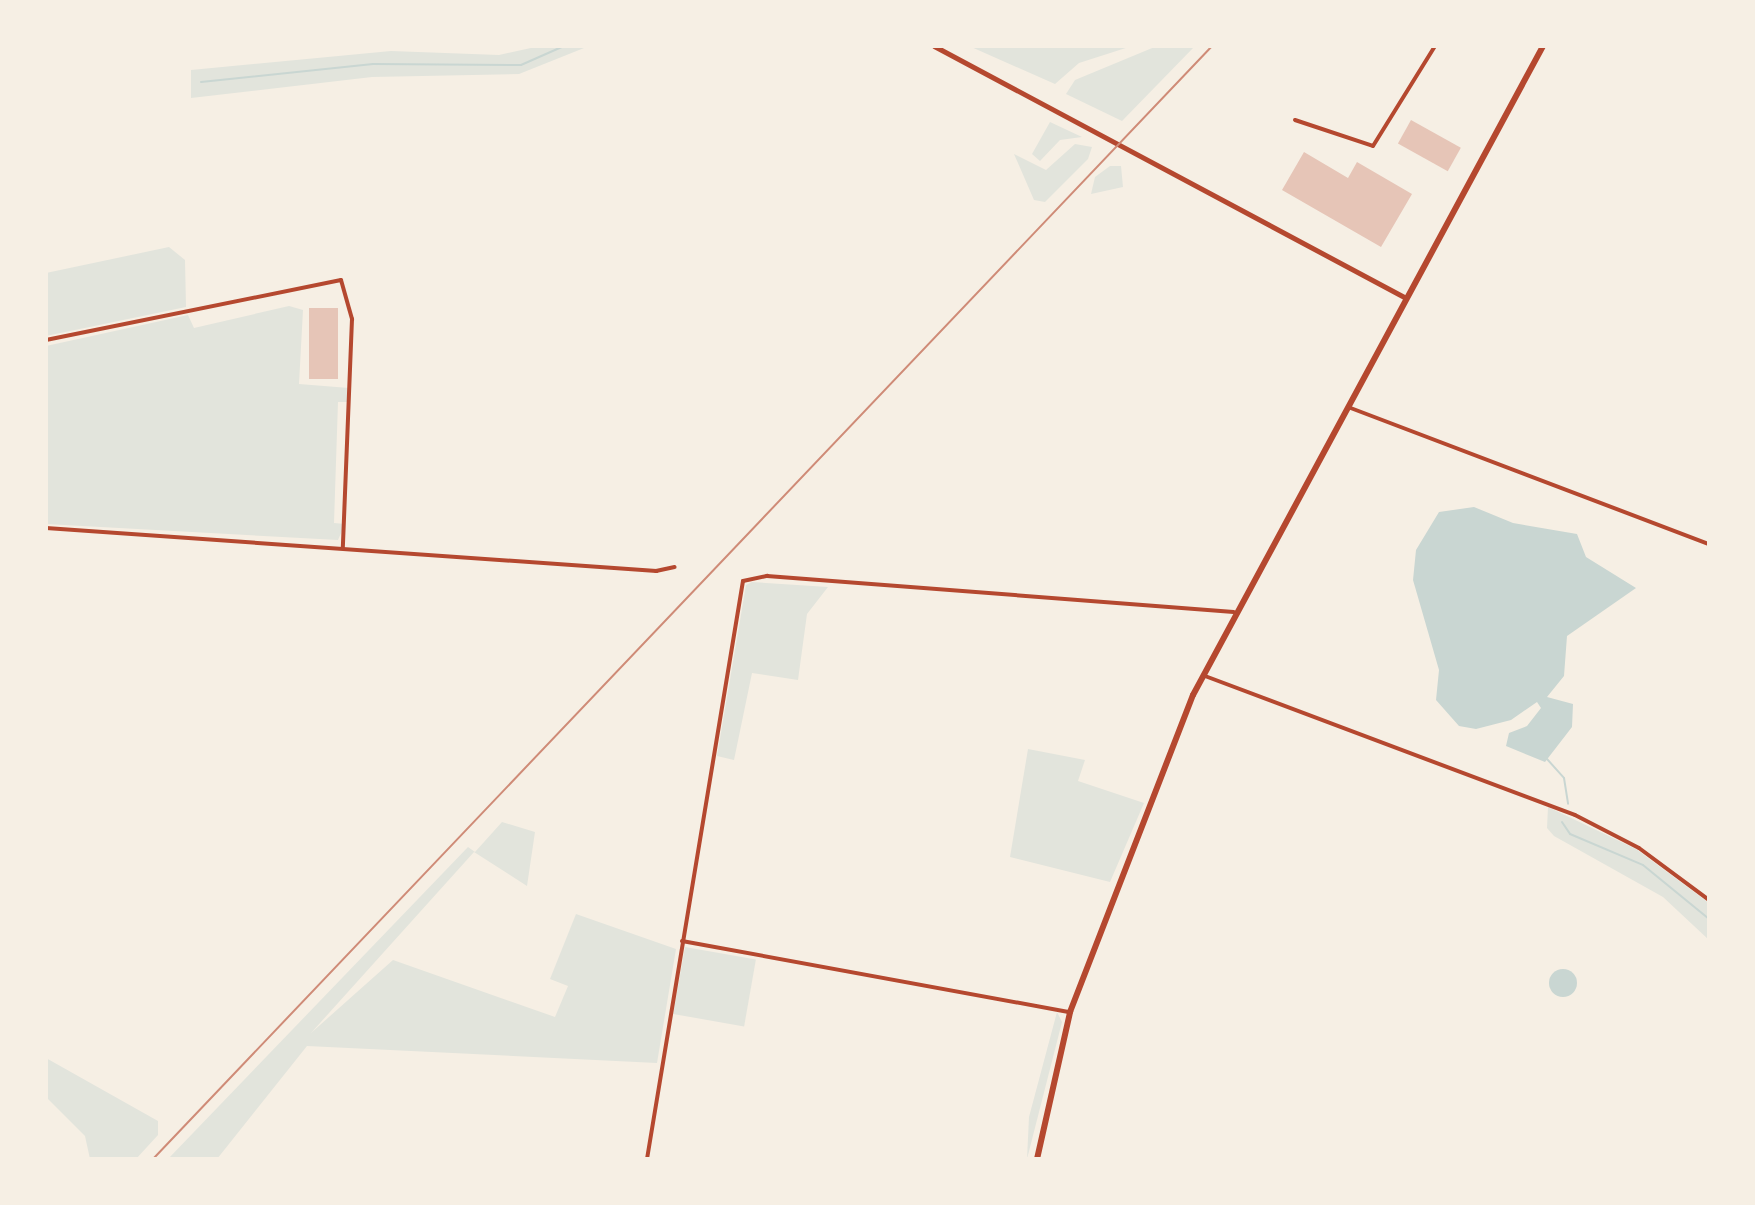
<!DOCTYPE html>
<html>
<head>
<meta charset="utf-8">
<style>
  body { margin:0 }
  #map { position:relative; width:1755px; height:1205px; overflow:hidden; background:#f6efe4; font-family:"Nunito Sans",sans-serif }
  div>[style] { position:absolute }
  .green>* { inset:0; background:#e2e4dc; transform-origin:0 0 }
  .water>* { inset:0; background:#c9d6d2 }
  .round { border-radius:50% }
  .stream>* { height:2px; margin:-1px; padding:0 1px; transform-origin:1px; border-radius:1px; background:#c9d6d2 }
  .building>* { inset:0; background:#e6c5b7; transform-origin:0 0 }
  .minor>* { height:4px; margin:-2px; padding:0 2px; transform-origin:2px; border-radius:2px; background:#b5482f }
  .tertiary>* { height:5px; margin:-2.5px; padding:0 2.5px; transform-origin:2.5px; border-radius:2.5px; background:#b5482f }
  .secondary>* { height:6px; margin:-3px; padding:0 3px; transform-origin:3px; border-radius:3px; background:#b5482f }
  .rail>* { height:2px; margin:-1px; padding:0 1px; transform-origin:1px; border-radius:1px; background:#cf8b77 }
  span { translate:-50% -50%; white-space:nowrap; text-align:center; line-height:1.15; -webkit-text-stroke:8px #f6efe4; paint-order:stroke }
  .frame { position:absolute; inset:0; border:48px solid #f6efe4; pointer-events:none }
</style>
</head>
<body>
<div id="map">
  <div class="green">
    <i style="clip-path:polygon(540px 46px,589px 46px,519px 74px,372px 77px,191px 98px,191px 70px,391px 51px,499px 55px)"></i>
    <i style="clip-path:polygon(969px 46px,1132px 46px,1079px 63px,1055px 84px)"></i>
    <i style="clip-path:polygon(1157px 46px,1195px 46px,1122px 121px,1066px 94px,1075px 80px)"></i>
    <i style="clip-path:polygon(1050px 122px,1082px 137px,1060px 140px,1040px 161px,1032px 154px)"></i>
    <i style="clip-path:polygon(1075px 144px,1092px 147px,1088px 159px,1045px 202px,1034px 200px,1014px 154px,1046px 170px)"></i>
    <i style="clip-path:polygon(1110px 166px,1121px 166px,1123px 187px,1091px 194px,1095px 177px)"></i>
    <i style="clip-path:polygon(169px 247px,185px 260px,186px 307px,46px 336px,46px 273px)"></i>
    <i style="clip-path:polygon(289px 306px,303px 310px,299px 384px,349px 388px,349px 402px,338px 402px,334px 523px,345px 524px,338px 540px,46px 524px,46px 346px,188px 315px,194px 328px)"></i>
    <i style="clip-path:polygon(752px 582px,828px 587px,807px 614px,798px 680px,752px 673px,734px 760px,717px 756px,746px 585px)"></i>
    <i style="clip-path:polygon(1028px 749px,1085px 760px,1078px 781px,1144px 803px,1110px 882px,1010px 857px)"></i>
    <i style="clip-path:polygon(1548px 807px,1636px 849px,1709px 903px,1709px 940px,1663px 897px,1554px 836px,1547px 828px)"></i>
    <i style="clip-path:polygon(502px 822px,535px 832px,527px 886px,474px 852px,311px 1033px,393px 960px,555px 1017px,568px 986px,550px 979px,576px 914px,676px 949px,657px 1063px,307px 1046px,217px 1159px,168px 1159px,468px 847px,475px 852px)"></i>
    <i style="left:685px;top:947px;width:72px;height:68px;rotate:10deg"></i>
    <i style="clip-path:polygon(1057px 1012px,1062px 1022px,1027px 1159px,1029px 1117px)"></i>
    <i style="clip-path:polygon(46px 1058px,158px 1121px,158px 1135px,136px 1159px,90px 1159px,85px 1136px,46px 1097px)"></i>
  </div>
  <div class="water">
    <i style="clip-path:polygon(1474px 507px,1513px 523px,1577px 534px,1586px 557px,1636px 588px,1567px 636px,1564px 676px,1547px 697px,1573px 704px,1572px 727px,1545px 762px,1506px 746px,1509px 733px,1527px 726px,1541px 708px,1537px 702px,1511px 720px,1476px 729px,1459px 726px,1436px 700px,1439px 670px,1413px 580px,1416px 550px,1439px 512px)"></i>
    <i class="round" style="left:1549px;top:969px;width:28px;height:28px"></i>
  </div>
  <div class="stream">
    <i style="left:201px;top:82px;width:173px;rotate:-6deg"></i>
    <i style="left:373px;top:64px;width:148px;rotate:0.4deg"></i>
    <i style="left:521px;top:65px;width:47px;rotate:-23.8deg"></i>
    <i style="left:1547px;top:759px;width:25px;rotate:48deg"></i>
    <i style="left:1564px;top:778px;width:26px;rotate:81deg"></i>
    <i style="left:1562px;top:822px;width:14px;rotate:56deg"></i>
    <i style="left:1570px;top:834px;width:79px;rotate:23deg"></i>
    <i style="left:1643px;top:865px;width:85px;rotate:39.3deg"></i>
  </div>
  <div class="building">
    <i style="left:1411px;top:120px;width:57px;height:27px;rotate:29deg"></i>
    <i style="clip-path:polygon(1304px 152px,1348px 178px,1357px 162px,1412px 194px,1381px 247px,1282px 190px)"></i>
    <i style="left:309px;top:308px;width:29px;height:71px"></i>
  </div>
  <div class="minor">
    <i style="left:1295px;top:120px;width:82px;rotate:18.4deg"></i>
    <i style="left:1373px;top:146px;width:118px;rotate:-58.2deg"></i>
    <i style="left:46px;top:340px;width:301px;rotate:-11.5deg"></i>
    <i style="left:341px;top:280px;width:41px;rotate:74.2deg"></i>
    <i style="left:352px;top:319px;width:229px;rotate:92.3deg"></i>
    <i style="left:1348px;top:407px;width:386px;rotate:20.8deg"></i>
    <i style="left:46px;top:528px;width:612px;rotate:4.03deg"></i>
    <i style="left:656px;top:571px;width:19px;rotate:-12deg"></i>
    <i style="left:1205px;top:676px;width:395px;rotate:20.6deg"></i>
    <i style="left:1575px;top:815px;width:72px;rotate:27.3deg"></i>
    <i style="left:1639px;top:848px;width:87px;rotate:36.6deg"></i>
    <i style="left:682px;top:941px;width:393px;rotate:10.4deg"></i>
    <i style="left:647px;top:1159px;width:586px;rotate:-80.57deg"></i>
    <i style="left:743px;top:581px;width:25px;rotate:-12deg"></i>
    <i style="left:767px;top:576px;width:468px;rotate:4.4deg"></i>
  </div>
  <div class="tertiary">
    <i style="left:934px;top:46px;width:535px;rotate:28.1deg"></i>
  </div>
  <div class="secondary">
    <i style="left:1037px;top:1159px;width:151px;rotate:-77.3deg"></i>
    <i style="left:1070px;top:1012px;width:340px;rotate:-68.8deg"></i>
    <i style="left:1193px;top:695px;width:737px;rotate:-61.66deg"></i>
  </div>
  <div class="rail">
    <i style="left:153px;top:1159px;width:1536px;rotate:-46.42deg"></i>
  </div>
  <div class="frame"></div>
</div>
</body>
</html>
